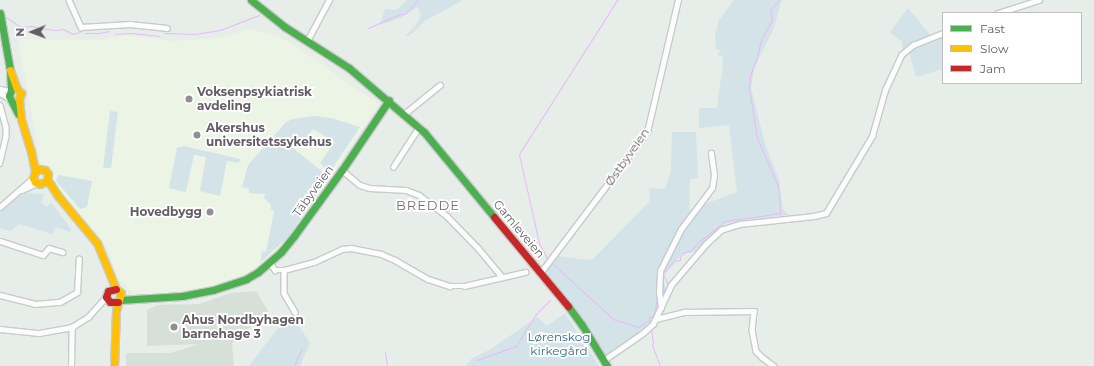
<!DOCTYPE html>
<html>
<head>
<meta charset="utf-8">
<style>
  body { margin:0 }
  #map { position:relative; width:1094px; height:366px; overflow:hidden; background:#e7ede8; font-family:Montserrat,sans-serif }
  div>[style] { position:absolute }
  .education>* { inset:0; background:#d7e0d8 }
  .medical>* { inset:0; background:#ecf5e5 }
  .green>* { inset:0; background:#d3e3e7; transform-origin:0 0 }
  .stream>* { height:1px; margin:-0.5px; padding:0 0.5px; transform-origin:0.5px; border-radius:0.5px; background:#e6bbf7 }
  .roads { filter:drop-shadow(1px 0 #c9caca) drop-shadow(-1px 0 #c9caca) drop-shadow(0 1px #c9caca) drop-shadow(0 -1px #c9caca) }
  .street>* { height:4.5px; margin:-2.25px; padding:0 2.25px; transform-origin:2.25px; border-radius:2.25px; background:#fbfcfc }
  .fast>* { height:7px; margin:-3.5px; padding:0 3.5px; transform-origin:3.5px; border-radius:3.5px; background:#4caf50 }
  .slow>* { height:7px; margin:-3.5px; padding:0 3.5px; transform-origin:3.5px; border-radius:3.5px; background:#ffc107 }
  .jam>* { height:7px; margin:-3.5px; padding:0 3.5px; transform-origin:3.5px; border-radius:3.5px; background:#c62828 }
  .dots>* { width:11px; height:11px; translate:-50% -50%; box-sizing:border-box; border:2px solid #fff; border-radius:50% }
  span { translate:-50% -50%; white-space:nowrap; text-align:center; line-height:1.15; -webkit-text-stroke:3.5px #fff; paint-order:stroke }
  .poi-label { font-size:12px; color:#645d65; font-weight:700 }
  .left { translate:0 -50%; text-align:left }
  .right { translate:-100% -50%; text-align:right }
  .street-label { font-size:12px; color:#645d65 }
  .park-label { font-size:12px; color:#386d89 }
  .neighbourhood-label { font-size:13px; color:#756e77; letter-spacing:1px }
  .legend { position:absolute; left:942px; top:12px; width:140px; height:72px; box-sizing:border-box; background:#fff; border:1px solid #c1bec1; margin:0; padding:5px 7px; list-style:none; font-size:12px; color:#645d65 }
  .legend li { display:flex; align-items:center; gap:8px; height:20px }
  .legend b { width:20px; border:1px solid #c1bec1 }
  .north { position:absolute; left:12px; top:12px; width:40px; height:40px; -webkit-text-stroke:3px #fff; paint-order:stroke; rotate:269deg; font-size:11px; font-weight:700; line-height:16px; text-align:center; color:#645d65 }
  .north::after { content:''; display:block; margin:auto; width:14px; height:18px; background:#645d65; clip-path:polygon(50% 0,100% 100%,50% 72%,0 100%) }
</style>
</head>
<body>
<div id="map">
  <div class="education">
    <i style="clip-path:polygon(256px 291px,268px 311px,232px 343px,234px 366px,126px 366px,126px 353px,171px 353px,199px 344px,147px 346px,147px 310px,157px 305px,199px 304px,231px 293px)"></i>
  </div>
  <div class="medical">
    <i style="clip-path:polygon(250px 29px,282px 38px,379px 104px,288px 240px,256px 272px,212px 289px,162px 295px,132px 293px,124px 283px,119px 281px,107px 247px,55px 188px,52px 184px,52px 172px,41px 166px,18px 39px,102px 40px,124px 35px,174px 41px,226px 37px)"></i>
  </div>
  <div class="green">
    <i style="clip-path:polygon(407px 0,463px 0,425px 21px,409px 36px,406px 36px,407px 34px,417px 24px,421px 15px,417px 7px,400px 18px,380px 25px,385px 9px,396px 10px)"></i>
    <i style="clip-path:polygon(734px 0,782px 0,773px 30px,754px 68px,751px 88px,765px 144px,779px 180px,783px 209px,789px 215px,737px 221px,726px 224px,706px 239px,697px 251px,682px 254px,662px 276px,666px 290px,654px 315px,648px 323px,633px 338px,605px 357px,591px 332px,548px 275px,547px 269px,558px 256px,586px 260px,593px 259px,649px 202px,650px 188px,665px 189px,671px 172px,672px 132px,696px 132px,698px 178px,690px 179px,689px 210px,737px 192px,729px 125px,699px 128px,699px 108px,717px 108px,723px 63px,722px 55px,720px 56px,717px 54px,721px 51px,716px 49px,715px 35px,719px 20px)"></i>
    <i style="clip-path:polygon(908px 8px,932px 37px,943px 33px,943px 69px,916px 77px,909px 52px,902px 48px,902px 42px,890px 32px)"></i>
    <i style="left:110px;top:111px;width:8px;height:57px;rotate:7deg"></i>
    <i style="clip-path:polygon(315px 116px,331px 118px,360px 127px,330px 172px,320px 163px,335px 142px,313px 129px,300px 146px,294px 149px,329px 177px,288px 237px,260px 263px,262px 251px,266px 252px,274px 211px,271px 210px,271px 205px,264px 198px,265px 194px,249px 193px,249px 189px,242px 187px,248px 165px,285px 123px,292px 119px)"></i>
    <i style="clip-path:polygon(184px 146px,240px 159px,239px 163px,227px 161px,220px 196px,200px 191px,206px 157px,194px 155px,186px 192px,169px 188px,177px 148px)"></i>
    <i style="clip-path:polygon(58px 175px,92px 181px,87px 207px,80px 209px,56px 181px)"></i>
    <i style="clip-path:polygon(24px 193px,44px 194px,41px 202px,47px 207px,51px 202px,71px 229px,70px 232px,56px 227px,52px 234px,19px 224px,11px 231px,0 228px,0 211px)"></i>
    <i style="clip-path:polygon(565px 313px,599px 366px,466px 366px,471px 359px,491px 349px,537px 317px,547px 326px)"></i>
    <i style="clip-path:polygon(297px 323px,310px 343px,300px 366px,249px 366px,278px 328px)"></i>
  </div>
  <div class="stream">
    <i style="left:4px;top:16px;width:20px;rotate:33deg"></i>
    <i style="left:21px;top:27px;width:11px;rotate:-5deg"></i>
    <i style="left:32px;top:26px;width:7px;rotate:16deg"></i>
    <i style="left:39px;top:28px;width:17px;rotate:7deg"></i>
    <i style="left:56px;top:30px;width:7px;rotate:-8deg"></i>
    <i style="left:63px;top:29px;width:11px;rotate:27deg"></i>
    <i style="left:73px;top:34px;width:7px;rotate:-16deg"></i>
    <i style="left:368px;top:28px;width:34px;rotate:-24deg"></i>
    <i style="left:399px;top:14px;width:6px"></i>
    <i style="left:405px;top:14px;width:19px;rotate:-47deg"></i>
    <i style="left:85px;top:33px;width:14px"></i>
    <i style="left:99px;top:33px;width:10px;rotate:-11deg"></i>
    <i style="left:164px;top:33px;width:31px;rotate:2deg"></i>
    <i style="left:195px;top:34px;width:25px;rotate:-9deg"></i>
    <i style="left:220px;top:30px;width:42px;rotate:-21deg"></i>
    <i style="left:115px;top:34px;width:16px;rotate:-4deg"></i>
    <i style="left:131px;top:33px;width:28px;rotate:6deg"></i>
    <i style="left:547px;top:258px;width:17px;rotate:-118deg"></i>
    <i style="left:539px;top:243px;width:91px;rotate:-102.7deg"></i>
    <i style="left:519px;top:154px;width:183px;rotate:-57.5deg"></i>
    <i style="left:552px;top:263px;width:83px;rotate:42.6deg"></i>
    <i style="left:613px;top:319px;width:26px;rotate:18deg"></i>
    <i style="left:638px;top:327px;width:12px;rotate:-31deg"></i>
    <i style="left:661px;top:294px;width:11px;rotate:-52deg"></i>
    <i style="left:668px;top:285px;width:12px;rotate:-114deg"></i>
    <i style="left:663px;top:274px;width:9px;rotate:-49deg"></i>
    <i style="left:669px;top:267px;width:8px;rotate:-50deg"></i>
    <i style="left:674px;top:261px;width:6px;rotate:-9deg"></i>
    <i style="left:680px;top:260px;width:3px;rotate:-90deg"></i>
    <i style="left:680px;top:257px;width:5px;rotate:-53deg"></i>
    <i style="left:683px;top:253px;width:7px;rotate:-16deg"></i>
    <i style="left:690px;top:251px;width:14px;rotate:-45deg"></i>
    <i style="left:700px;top:241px;width:32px;rotate:-39deg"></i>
    <i style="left:725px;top:221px;width:56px;rotate:-8.3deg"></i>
    <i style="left:780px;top:213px;width:27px;rotate:-94deg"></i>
    <i style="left:778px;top:186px;width:52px;rotate:-113.6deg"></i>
    <i style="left:757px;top:138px;width:51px;rotate:-99.1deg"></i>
    <i style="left:749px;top:88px;width:12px;rotate:-85deg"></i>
    <i style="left:750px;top:76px;width:20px;rotate:-70deg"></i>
    <i style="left:757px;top:57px;width:18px;rotate:-77deg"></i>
    <i style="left:761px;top:39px;width:22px;rotate:-60deg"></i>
    <i style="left:772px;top:20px;width:10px;rotate:-101deg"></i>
    <i style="left:770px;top:10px;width:13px;rotate:-48deg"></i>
    <i style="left:649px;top:325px;width:8px;rotate:-90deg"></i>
    <i style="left:649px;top:317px;width:3px"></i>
    <i style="left:652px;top:317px;width:6px;rotate:-59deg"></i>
    <i style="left:655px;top:312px;width:10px;rotate:-84deg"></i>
    <i style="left:656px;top:302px;width:4px;rotate:-63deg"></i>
    <i style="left:651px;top:330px;width:12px;rotate:81deg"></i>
    <i style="left:653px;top:342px;width:3px;rotate:108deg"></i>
    <i style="left:652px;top:345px;width:22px;rotate:69deg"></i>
    <i style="left:385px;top:352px;width:14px;rotate:82deg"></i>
    <i style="left:477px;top:360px;width:41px;rotate:-19.7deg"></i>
    <i style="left:516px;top:346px;width:38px;rotate:-58deg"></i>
    <i style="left:536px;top:314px;width:20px;rotate:-45deg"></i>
    <i style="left:294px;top:366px;width:20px;rotate:-66deg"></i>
  </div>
  <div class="roads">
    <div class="street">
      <i style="left:69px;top:0;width:30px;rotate:66deg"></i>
      <i style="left:81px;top:27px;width:49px;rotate:-3.5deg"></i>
      <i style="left:130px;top:24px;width:37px;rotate:6deg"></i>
      <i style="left:998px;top:13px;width:43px;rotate:-17.6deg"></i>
      <i style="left:307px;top:41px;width:47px;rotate:-61.8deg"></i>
      <i style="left:0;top:89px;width:10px;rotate:11deg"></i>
      <i style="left:0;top:93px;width:12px;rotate:31deg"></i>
      <i style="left:0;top:105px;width:23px;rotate:75deg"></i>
      <i style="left:6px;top:127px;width:9px;rotate:90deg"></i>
      <i style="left:6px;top:136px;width:28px;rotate:103deg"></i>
      <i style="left:404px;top:114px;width:46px;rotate:-38.9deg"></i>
      <i style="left:393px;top:167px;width:48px;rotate:-57deg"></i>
      <i style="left:342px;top:170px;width:23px;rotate:40deg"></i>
      <i style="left:360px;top:185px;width:10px;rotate:17deg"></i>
      <i style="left:370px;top:188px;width:36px;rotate:3deg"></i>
      <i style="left:406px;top:190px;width:14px;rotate:21deg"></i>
      <i style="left:419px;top:195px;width:35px;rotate:37deg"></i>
      <i style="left:447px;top:216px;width:45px;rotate:45.9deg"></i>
      <i style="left:478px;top:248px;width:38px;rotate:50deg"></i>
      <i style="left:22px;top:190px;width:17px;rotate:-25deg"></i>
      <i style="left:0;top:207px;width:44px;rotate:-41.3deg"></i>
      <i style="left:0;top:241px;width:45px;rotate:18deg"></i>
      <i style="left:43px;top:255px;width:9px;rotate:-49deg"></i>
      <i style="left:49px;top:248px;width:14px;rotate:17deg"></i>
      <i style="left:270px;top:263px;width:9px;rotate:54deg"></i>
      <i style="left:275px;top:270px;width:9px"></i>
      <i style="left:284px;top:270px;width:31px;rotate:-15deg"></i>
      <i style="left:314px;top:262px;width:31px;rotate:-25deg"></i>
      <i style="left:342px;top:249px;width:9px;rotate:-6deg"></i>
      <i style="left:351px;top:248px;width:31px;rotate:11deg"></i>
      <i style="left:381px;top:254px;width:15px;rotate:23deg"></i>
      <i style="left:395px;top:260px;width:38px;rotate:30deg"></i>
      <i style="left:428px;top:279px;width:23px;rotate:18deg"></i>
      <i style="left:450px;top:286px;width:14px"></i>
      <i style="left:464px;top:286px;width:63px;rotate:-12.9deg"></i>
      <i style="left:284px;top:270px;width:23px;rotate:90deg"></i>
      <i style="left:284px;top:293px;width:22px;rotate:60deg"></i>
      <i style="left:541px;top:272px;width:176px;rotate:-52.9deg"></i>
      <i style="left:647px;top:132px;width:136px;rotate:-76.8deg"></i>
      <i style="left:0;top:295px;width:36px;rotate:14deg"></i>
      <i style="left:35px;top:304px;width:25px;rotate:-5deg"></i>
      <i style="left:60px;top:302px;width:20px;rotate:-30deg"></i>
      <i style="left:77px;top:292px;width:33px;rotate:-87deg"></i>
      <i style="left:661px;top:308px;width:16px;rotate:-97deg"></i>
      <i style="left:659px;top:292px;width:21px;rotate:-87deg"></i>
      <i style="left:660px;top:271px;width:47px;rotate:-63.4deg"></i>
      <i style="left:681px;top:229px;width:51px;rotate:-52.9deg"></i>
      <i style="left:712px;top:188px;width:13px;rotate:-81deg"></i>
      <i style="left:714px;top:175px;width:22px;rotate:-98deg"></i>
      <i style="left:656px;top:319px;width:30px;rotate:-14deg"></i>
      <i style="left:685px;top:312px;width:69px;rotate:-0.8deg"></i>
      <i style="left:754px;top:311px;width:19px;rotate:96deg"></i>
      <i style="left:752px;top:330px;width:21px;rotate:79deg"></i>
      <i style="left:756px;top:351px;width:8px;rotate:45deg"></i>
      <i style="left:762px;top:357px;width:15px;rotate:37deg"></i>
      <i style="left:0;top:329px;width:39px;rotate:6deg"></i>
      <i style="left:39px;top:333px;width:34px;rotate:-10deg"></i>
      <i style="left:72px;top:327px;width:19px;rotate:-32deg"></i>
      <i style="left:88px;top:317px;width:27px;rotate:-48deg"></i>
      <i style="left:604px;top:360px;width:47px;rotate:-34.7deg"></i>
      <i style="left:643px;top:333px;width:13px;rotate:-42deg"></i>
      <i style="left:653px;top:324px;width:43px;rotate:-65.2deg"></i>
      <i style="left:671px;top:285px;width:54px;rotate:-49.5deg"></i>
      <i style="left:706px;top:244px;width:21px;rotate:-43deg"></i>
      <i style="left:721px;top:230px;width:20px;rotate:-18deg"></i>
      <i style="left:740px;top:224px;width:74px;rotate:-6.2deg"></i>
      <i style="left:814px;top:216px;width:12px;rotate:-14deg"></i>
      <i style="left:826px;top:213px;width:90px;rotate:-59.1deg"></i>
      <i style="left:872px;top:136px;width:48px;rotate:-74.2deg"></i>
      <i style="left:885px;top:90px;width:38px;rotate:-65deg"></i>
      <i style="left:901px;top:55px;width:16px;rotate:-40deg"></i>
      <i style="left:913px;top:45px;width:32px;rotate:-22deg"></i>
      <i style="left:71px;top:366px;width:39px;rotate:-89deg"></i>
    </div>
    <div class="fast">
      <i style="left:251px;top:0;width:43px;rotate:38.5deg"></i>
      <i style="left:285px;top:27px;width:76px;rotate:32.6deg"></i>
      <i style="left:349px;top:68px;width:99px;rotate:40.5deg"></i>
      <i style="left:424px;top:132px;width:110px;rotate:50.5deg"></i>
      <i style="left:0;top:13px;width:58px;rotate:80deg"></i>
      <i style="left:10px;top:70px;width:20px;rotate:87deg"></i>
      <i style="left:11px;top:90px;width:6px;rotate:108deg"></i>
      <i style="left:9px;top:96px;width:20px;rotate:63deg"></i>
      <i style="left:120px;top:300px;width:62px;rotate:-3.7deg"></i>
      <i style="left:182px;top:296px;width:32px;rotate:-11deg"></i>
      <i style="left:213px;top:290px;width:35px;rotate:-18deg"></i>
      <i style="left:246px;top:279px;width:14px;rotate:-30deg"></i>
      <i style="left:258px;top:272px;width:30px;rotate:-41deg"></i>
      <i style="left:281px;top:252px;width:21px;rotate:-51deg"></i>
      <i style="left:294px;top:236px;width:82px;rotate:-54deg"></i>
      <i style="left:342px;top:170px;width:84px;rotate:-56.1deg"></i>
      <i style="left:568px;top:306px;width:24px;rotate:54deg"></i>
      <i style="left:582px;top:325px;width:48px;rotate:58.6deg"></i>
    </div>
    <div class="slow">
      <i style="left:10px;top:70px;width:20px;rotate:70deg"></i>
      <i style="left:17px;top:89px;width:6px;rotate:45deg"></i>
      <i style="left:21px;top:93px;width:6px;rotate:108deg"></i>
      <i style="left:19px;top:99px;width:20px;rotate:84deg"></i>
      <i style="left:21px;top:119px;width:34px;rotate:73deg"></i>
      <i style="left:31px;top:151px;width:21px;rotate:79deg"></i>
      <i style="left:35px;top:172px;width:6px;rotate:108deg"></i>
      <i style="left:33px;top:178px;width:4px;rotate:63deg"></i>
      <i style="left:35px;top:182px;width:5px;rotate:22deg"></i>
      <i style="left:40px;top:184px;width:8px;rotate:-23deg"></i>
      <i style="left:47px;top:181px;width:7px;rotate:-82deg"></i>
      <i style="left:48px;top:174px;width:5px;rotate:-127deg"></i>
      <i style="left:45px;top:170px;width:6px;rotate:-171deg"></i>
      <i style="left:39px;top:169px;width:5px;rotate:143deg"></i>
      <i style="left:47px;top:179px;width:20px;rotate:57deg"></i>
      <i style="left:58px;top:196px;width:61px;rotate:50.3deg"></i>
      <i style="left:97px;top:243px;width:50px;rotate:67.6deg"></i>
      <i style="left:116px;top:289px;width:6px;rotate:39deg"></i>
      <i style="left:121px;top:293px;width:18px;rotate:106deg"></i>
      <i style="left:116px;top:310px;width:56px;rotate:92deg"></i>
    </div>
    <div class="jam">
      <i style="left:494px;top:217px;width:116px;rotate:50.3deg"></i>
      <i style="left:116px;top:289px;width:8px;rotate:166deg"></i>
      <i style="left:108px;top:291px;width:6px;rotate:108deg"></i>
      <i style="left:106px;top:297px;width:6px;rotate:51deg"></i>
      <i style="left:110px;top:302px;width:8px"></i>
    </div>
  </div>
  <div class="dots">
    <i style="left:189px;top:99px;background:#928f93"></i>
    <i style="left:197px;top:135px;background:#928f93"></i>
    <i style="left:210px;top:212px;background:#928f93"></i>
    <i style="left:174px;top:327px;background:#928f93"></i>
  </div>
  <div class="poi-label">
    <span class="left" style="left:197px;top:99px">Voksenpsykiatrisk<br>avdeling</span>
    <span class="left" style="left:206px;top:135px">Akershus<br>universitetssykehus</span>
    <span class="right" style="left:202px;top:212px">Hovedbygg</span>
    <span class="left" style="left:182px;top:327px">Ahus Nordbyhagen<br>barnehage 3</span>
  </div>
  <div class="street-label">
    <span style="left:627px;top:157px;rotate:-55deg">Østbyveien</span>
    <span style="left:313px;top:191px;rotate:-54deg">Täbyveien</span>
    <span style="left:519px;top:229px;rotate:50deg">Gamleveien</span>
  </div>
  <div class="park-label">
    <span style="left:559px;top:344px">Lørenskog<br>kirkegård</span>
  </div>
  <div class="neighbourhood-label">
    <span style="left:428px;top:205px">BREDDE</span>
  </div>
  <ul class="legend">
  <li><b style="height:5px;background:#4caf50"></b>Fast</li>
  <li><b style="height:5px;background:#ffc107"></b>Slow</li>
  <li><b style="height:5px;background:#c62828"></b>Jam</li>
  </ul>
  <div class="north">N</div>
</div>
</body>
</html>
